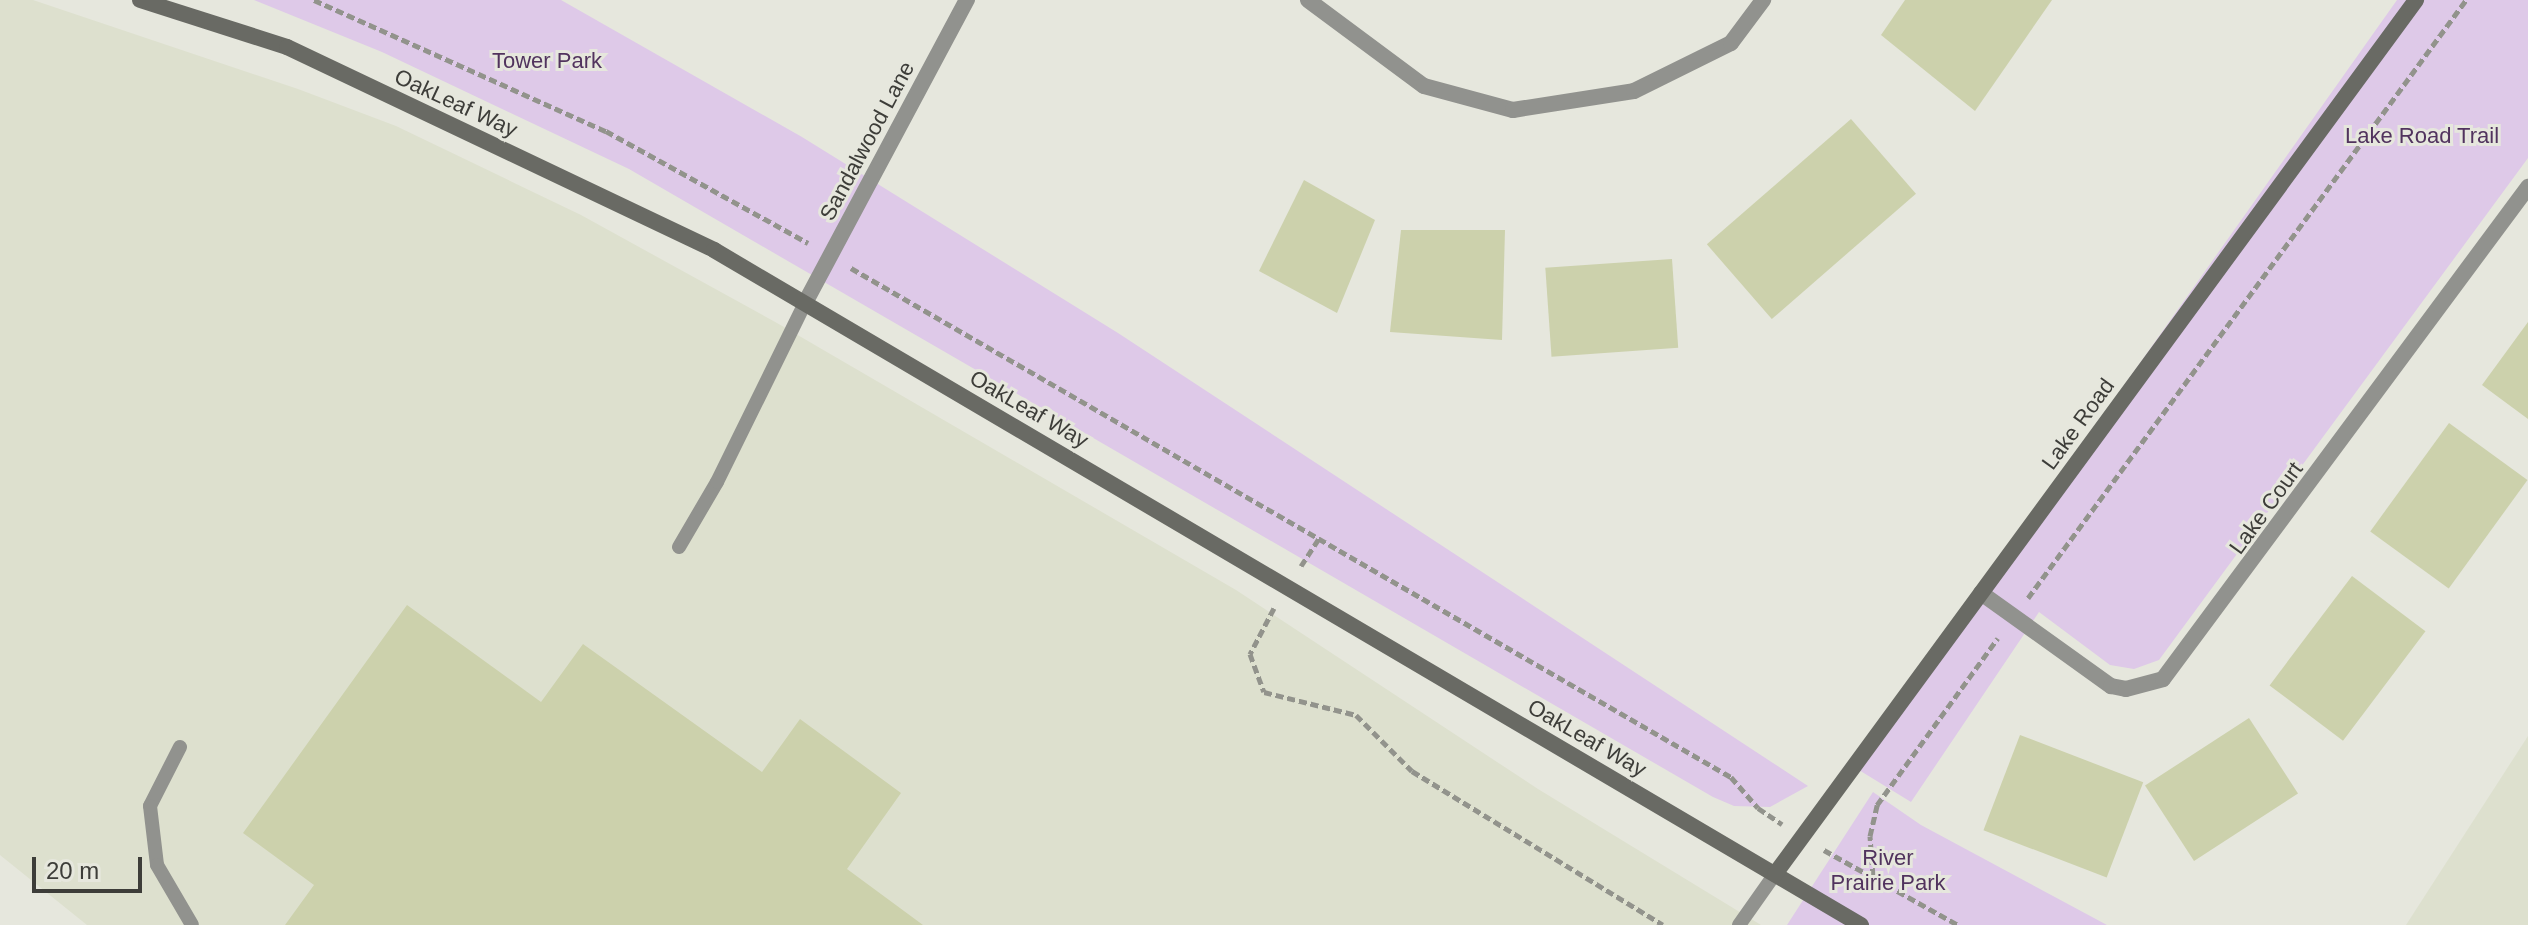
<!DOCTYPE html>
<html>
<head>
<meta charset="utf-8">
<style>
  body { margin:0 }
  #map { position:relative; width:2528px; height:925px; overflow:hidden; background:#e6e7dd; font-family:Arial,sans-serif }
  div>[style] { position:absolute }
  .built>* { inset:0; background:#dde0ce }
  .green>* { inset:0; background:#dec9e8 }
  .building>* { inset:0; background:#ccd1ac; transform-origin:0 0 }
  .path>* { height:5px; margin-top:-2.5px; transform-origin:0; background:repeating-linear-gradient(90deg,#92938c 0 8px,transparent 0 12px) }
  .lane>* { height:14px; margin:-7px; padding:0 7px; transform-origin:7px; border-radius:7px; background:#91928e }
  .street>* { height:16px; margin:-8px; padding:0 8px; transform-origin:8px; border-radius:8px; background:#91928e }
  .secondary>* { height:16px; margin:-8px; padding:0 8px; transform-origin:8px; border-radius:8px; background:#696a64 }
  span { translate:-50% -50%; white-space:nowrap; text-align:center; line-height:1.15; -webkit-text-stroke:6px #e6e7dd; paint-order:stroke }
  .park-label { font-size:22px; color:#51335e }
  .street-label { font-size:22px; color:#3d3d39 }
  .scale { position:absolute; left:32px; top:857px; width:110px; height:36px; box-sizing:border-box; border:4px solid #3d3d39; border-top:0; padding-left:10px; font-size:24px; line-height:28px; white-space:nowrap; color:#3d3d39; -webkit-text-stroke:6px #e6e7dd; paint-order:stroke }
</style>
</head>
<body>
<div id="map">
  <div class="built">
    <i style="clip-path:polygon(0 0,33px 0,298px 89px,396px 126px,581px 215px,777px 323px,1236px 590px,1538px 789px,1761px 925px,87px 925px,0 855px)"></i>
    <i style="clip-path:polygon(2528px 736px,2528px 925px,2406px 925px)"></i>
  </div>
  <div class="green">
    <i style="clip-path:polygon(254px 0,561px 0,802px 137px,1118px 333px,1808px 786px,1770px 807px,1734px 806px,1713px 797px,629px 169px,382px 52px)"></i>
    <i style="clip-path:polygon(2397px 0,2528px 0,2528px 158px,2159px 660px,2134px 669px,2110px 665px,2039px 612px,1911px 802px,1854px 767px)"></i>
    <i style="clip-path:polygon(1873px 792px,1921px 825px,2107px 925px,1787px 925px)"></i>
  </div>
  <div class="building">
    <i style="clip-path:polygon(1905px 0,2052px 0,1975px 111px,1881px 35px)"></i>
    <i style="left:1851px;top:119px;width:99px;height:191px;rotate:49deg"></i>
    <i style="clip-path:polygon(1304px 180px,1375px 220px,1337px 313px,1259px 271px)"></i>
    <i style="clip-path:polygon(1401px 230px,1505px 230px,1502px 340px,1390px 332px)"></i>
    <i style="left:1672px;top:259px;width:89px;height:127px;rotate:86deg"></i>
    <i style="clip-path:polygon(2528px 322px,2528px 419px,2482px 385px)"></i>
    <i style="left:2449px;top:423px;width:97px;height:134px;rotate:36deg"></i>
    <i style="left:2352px;top:576px;width:92px;height:137px;rotate:37deg"></i>
    <i style="clip-path:polygon(407px 605px,541px 702px,583px 644px,762px 772px,800px 719px,901px 793px,847px 869px,923px 925px,285px 925px,314px 885px,243px 833px)"></i>
    <i style="left:2249px;top:718px;width:90px;height:124px;rotate:57deg"></i>
    <i style="left:2020px;top:735px;width:132px;height:102px;rotate:21deg"></i>
  </div>
  <div class="path">
    <i style="left:314px;top:0;width:320px;rotate:24.2deg"></i>
    <i style="left:606px;top:131px;width:231px;rotate:29deg"></i>
    <i style="left:851px;top:268px;width:1017px;rotate:30.05deg"></i>
    <i style="left:1731px;top:777px;width:41px;rotate:48.9deg"></i>
    <i style="left:1758px;top:808px;width:29px;rotate:34deg"></i>
    <i style="left:1301px;top:566px;width:33px;rotate:-57deg"></i>
    <i style="left:2028px;top:598px;width:741px;rotate:-53.78deg"></i>
    <i style="left:1274px;top:608px;width:52px;rotate:117.6deg"></i>
    <i style="left:1250px;top:654px;width:40px;rotate:69.8deg"></i>
    <i style="left:1264px;top:692px;width:95px;rotate:14deg"></i>
    <i style="left:1356px;top:715px;width:79px;rotate:45deg"></i>
    <i style="left:1412px;top:771px;width:294px;rotate:31.5deg"></i>
    <i style="left:1824px;top:850px;width:154px;rotate:29.2deg"></i>
    <i style="left:1873px;top:876px;width:40px;rotate:-94.3deg"></i>
    <i style="left:1870px;top:836px;width:32px;rotate:-77deg"></i>
    <i style="left:1877px;top:805px;width:206px;rotate:-54.1deg"></i>
  </div>
  <div class="lane">
    <i style="left:679px;top:547px;width:75px;rotate:-59.7deg"></i>
    <i style="left:717px;top:482px;width:199px;rotate:-63.8deg"></i>
    <i style="left:180px;top:747px;width:66px;rotate:117deg"></i>
    <i style="left:150px;top:806px;width:59px;rotate:83.2deg"></i>
    <i style="left:157px;top:865px;width:69px;rotate:59.7deg"></i>
    <i style="left:1739px;top:925px;width:62px;rotate:-54.8deg"></i>
  </div>
  <div class="street">
    <i style="left:1308px;top:0;width:144px;rotate:36.6deg"></i>
    <i style="left:1424px;top:86px;width:92px;rotate:15.1deg"></i>
    <i style="left:1513px;top:110px;width:122px;rotate:-8.9deg"></i>
    <i style="left:1634px;top:91px;width:108px;rotate:-26.3deg"></i>
    <i style="left:1731px;top:43px;width:54px;rotate:-53.3deg"></i>
    <i style="left:805px;top:303px;width:344px;rotate:-61.9deg"></i>
    <i style="left:1981px;top:593px;width:160px;rotate:35.6deg"></i>
    <i style="left:2111px;top:686px;width:15px;rotate:11deg"></i>
    <i style="left:2126px;top:689px;width:38px;rotate:-15deg"></i>
    <i style="left:2163px;top:679px;width:613px;rotate:-53.43deg"></i>
  </div>
  <div class="secondary">
    <i style="left:140px;top:0;width:154px;rotate:17.7deg"></i>
    <i style="left:287px;top:47px;width:473px;rotate:25.4deg"></i>
    <i style="left:714px;top:250px;width:1331px;rotate:30.48deg"></i>
    <i style="left:1775px;top:874px;width:1084px;rotate:-53.74deg"></i>
  </div>
  <div class="park-label">
    <span style="left:547px;top:61px">Tower Park</span>
    <span style="left:2422px;top:136px">Lake Road Trail</span>
    <span style="left:1888px;top:870px">River<br>Prairie Park</span>
  </div>
  <div class="street-label">
    <span style="left:456px;top:103px;rotate:25deg">OakLeaf Way</span>
    <span style="left:867px;top:141px;rotate:-62deg">Sandalwood Lane</span>
    <span style="left:1029px;top:409px;rotate:30deg">OakLeaf Way</span>
    <span style="left:2078px;top:424px;rotate:-54deg">Lake Road</span>
    <span style="left:2266px;top:508px;rotate:-54deg">Lake Court</span>
    <span style="left:1587px;top:738px;rotate:30deg">OakLeaf Way</span>
  </div>
  <div class="scale">20 m</div>
</div>
</body>
</html>
